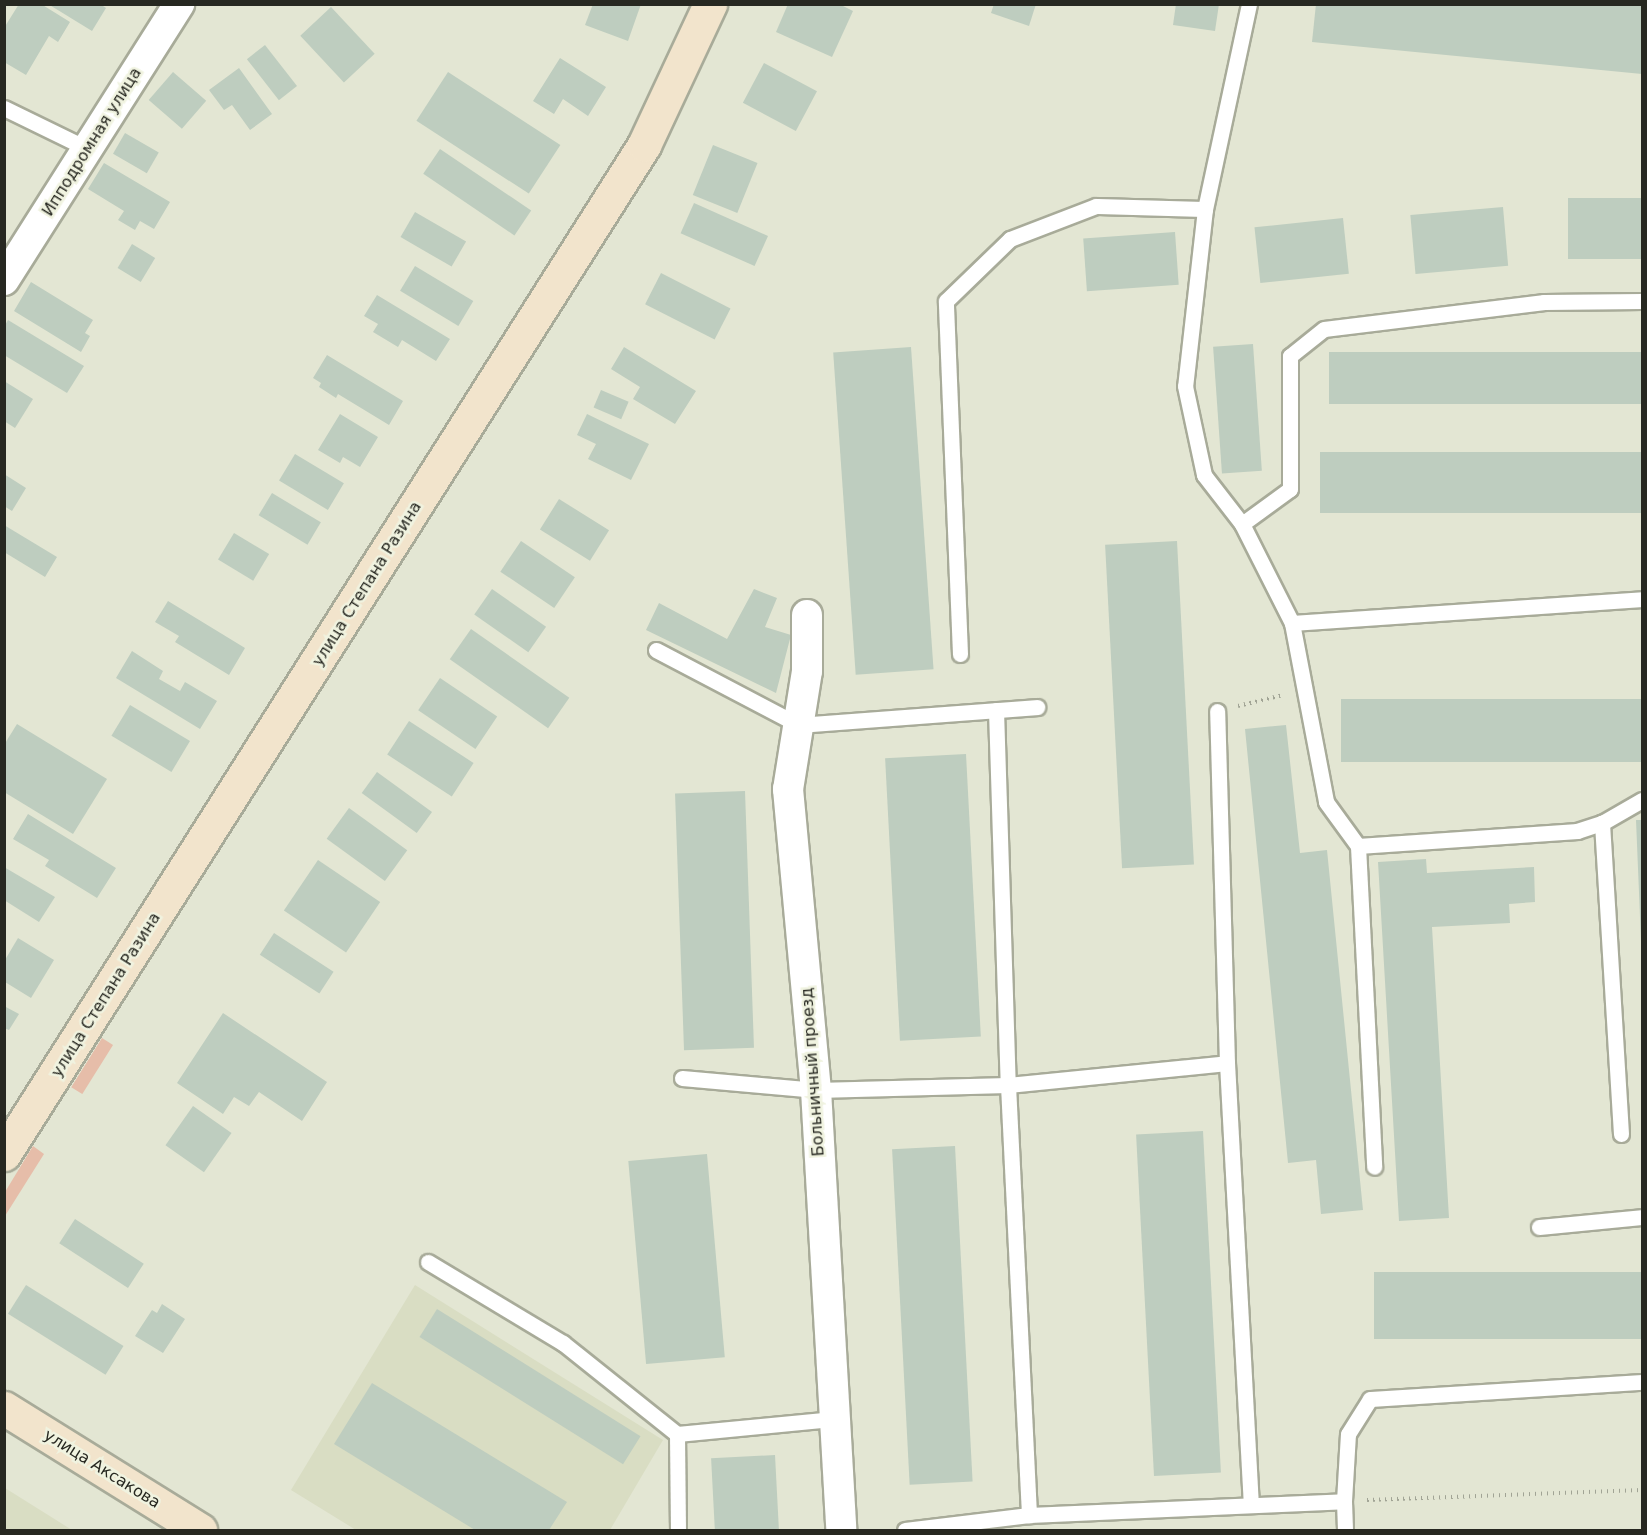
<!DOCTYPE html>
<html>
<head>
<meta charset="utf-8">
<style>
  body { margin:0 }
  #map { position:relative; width:1647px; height:1535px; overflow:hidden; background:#e3e6d3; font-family:"DejaVu Sans",sans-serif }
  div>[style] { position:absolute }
  .built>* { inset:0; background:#d9ddc3 }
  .green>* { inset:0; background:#e6bda9; transform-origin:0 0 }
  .building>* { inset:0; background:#becdbf; transform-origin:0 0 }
  .path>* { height:4px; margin-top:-2px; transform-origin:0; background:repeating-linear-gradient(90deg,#a1a495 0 1.5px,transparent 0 6px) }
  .roads { filter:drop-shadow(2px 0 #a8ab99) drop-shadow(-2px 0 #a8ab99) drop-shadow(0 2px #a8ab99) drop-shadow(0 -2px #a8ab99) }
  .lane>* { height:15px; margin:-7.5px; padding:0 7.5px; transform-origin:7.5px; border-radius:7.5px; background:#fff }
  .street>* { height:30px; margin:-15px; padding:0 15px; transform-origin:15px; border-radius:15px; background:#fff }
  .secondary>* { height:33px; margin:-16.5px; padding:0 16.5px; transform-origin:16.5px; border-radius:16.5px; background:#f2e4cc }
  span { translate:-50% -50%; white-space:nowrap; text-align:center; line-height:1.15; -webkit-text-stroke:5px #f0f3e0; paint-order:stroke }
  .street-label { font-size:16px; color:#272821 }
  .frame { position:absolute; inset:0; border:6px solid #272821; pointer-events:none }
</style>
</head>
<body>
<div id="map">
  <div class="built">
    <i style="clip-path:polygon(415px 1285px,663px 1440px,610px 1530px,356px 1530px,291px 1490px)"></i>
    <i style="clip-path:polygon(5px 1488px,72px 1530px,5px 1530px)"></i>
  </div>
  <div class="green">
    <i style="left:102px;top:1038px;width:13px;height:58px;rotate:32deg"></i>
    <i style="clip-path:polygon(33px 1146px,44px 1154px,5px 1216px,5px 1192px)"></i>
  </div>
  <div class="building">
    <i style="clip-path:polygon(19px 4px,41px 4px,70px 22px,58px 42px,49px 36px,26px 75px,4px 62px,4px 28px)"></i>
    <i style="clip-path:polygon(48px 4px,100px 4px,106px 8px,92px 31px)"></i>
    <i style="clip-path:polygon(593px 4px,641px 4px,628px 41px,585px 25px)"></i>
    <i style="clip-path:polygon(788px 4px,839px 4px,853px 11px,832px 57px,776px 32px)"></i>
    <i style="clip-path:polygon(994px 4px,1036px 4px,1029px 26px,991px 13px)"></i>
    <i style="clip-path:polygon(1176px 4px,1219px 4px,1215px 31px,1173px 25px)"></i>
    <i style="clip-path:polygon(1316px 4px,1642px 4px,1642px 74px,1312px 42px)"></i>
    <i style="left:331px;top:7px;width:64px;height:42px;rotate:47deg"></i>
    <i style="left:265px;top:45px;width:52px;height:23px;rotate:52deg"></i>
    <i style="clip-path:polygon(560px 58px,606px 87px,588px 116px,563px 99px,554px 114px,533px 101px)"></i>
    <i style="left:764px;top:63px;width:60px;height:45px;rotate:28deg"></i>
    <i style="clip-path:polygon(239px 68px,272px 114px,250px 130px,232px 105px,224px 110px,209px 90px)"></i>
    <i style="left:173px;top:72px;width:44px;height:37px;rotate:41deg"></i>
    <i style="left:448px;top:72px;width:134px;height:58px;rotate:33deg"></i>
    <i style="left:125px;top:133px;width:39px;height:24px;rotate:30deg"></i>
    <i style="left:713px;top:145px;width:48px;height:54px;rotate:22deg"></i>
    <i style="left:440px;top:149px;width:110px;height:30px;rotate:34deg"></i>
    <i style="clip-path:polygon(104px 163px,170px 202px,154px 229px,140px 221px,135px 230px,118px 220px,124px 211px,88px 189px)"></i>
    <i style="left:1642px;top:198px;width:61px;height:74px;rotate:90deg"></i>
    <i style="left:694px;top:203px;width:81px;height:33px;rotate:24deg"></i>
    <i style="left:1503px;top:207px;width:59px;height:93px;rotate:85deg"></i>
    <i style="left:415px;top:212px;width:59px;height:29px;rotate:30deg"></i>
    <i style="left:1343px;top:218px;width:56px;height:89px;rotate:84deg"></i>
    <i style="left:1175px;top:232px;width:53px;height:92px;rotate:86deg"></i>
    <i style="left:132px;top:244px;width:27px;height:28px;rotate:31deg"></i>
    <i style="left:415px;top:266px;width:68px;height:29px;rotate:31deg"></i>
    <i style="left:661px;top:273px;width:78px;height:35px;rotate:27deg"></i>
    <i style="clip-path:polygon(31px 282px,93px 320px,85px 333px,90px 336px,81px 352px,14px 311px)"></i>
    <i style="clip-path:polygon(377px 295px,450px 339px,436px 361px,402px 340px,398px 347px,373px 332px,378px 324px,364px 316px)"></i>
    <i style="clip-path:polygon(8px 320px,84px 366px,67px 393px,4px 355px,4px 327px)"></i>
    <i style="left:1253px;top:344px;width:127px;height:40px;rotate:86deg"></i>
    <i style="clip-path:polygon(624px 347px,696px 391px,675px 424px,633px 399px,640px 387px,611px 369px)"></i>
    <i style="left:911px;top:347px;width:323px;height:78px;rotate:86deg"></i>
    <i style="left:1642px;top:352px;width:52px;height:313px;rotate:90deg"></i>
    <i style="clip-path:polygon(327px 355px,403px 401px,389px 425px,338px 394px,336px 398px,319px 387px,321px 383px,313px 378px)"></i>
    <i style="clip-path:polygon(4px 381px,33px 399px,15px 428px,4px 421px)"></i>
    <i style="left:601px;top:390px;width:30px;height:19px;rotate:23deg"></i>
    <i style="clip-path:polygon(340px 414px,378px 437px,360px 467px,343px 457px,340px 463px,318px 450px)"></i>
    <i style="clip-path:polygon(587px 414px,649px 444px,631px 480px,588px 459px,596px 444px,577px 435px)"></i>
    <i style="left:1642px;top:452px;width:61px;height:322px;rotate:90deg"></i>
    <i style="left:295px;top:454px;width:57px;height:31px;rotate:31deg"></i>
    <i style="clip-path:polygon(4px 474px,26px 488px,12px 511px,4px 506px)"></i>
    <i style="left:272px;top:493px;width:57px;height:26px;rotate:31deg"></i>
    <i style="left:559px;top:499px;width:59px;height:36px;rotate:32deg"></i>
    <i style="clip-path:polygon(4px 525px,57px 557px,45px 577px,4px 552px)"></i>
    <i style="left:234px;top:533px;width:41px;height:31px;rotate:31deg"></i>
    <i style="left:521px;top:541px;width:65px;height:37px;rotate:34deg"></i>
    <i style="left:1177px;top:541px;width:324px;height:72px;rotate:87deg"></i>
    <i style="left:492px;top:589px;width:66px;height:31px;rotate:35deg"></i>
    <i style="clip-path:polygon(754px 589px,777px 598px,765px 627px,791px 635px,776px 693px,646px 630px,659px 603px,727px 639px)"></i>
    <i style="clip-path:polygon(168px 601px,245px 648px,229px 675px,175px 642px,179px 636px,155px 622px)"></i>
    <i style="left:471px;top:629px;width:120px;height:37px;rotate:35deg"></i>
    <i style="clip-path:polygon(132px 651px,163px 671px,159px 679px,180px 691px,185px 682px,217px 701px,200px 729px,116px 678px)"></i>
    <i style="left:440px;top:678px;width:69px;height:39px;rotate:34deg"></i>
    <i style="left:1642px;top:699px;width:63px;height:301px;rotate:90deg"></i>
    <i style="left:130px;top:705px;width:70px;height:36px;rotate:31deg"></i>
    <i style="left:409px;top:721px;width:77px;height:40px;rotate:33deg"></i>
    <i style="clip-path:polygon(17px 724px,107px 779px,73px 834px,4px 792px,4px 745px)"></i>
    <i style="clip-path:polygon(1286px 725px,1300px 853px,1327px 850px,1363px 1210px,1321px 1214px,1316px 1160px,1288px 1163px,1245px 729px)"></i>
    <i style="left:966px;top:754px;width:283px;height:81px;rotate:87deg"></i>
    <i style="left:377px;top:772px;width:68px;height:26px;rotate:36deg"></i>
    <i style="left:745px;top:791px;width:257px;height:70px;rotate:88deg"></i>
    <i style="left:349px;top:808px;width:72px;height:38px;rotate:36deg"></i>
    <i style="clip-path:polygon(28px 814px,116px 868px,97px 898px,45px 866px,49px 860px,13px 839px)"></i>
    <i style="clip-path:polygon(1636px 820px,1642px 820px,1642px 940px,1641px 941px)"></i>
    <i style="clip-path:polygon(1426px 859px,1427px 873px,1534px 867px,1535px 902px,1509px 904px,1510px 923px,1432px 927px,1449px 1218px,1399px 1221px,1378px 862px)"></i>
    <i style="left:318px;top:860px;width:75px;height:61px;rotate:34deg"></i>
    <i style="clip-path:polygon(4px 867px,55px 897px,39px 922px,4px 900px)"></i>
    <i style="left:274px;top:933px;width:71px;height:26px;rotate:33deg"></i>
    <i style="clip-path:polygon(18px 938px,54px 960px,31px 998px,5px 982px,5px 960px)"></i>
    <i style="clip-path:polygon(4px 1006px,19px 1014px,9px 1030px,4px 1028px)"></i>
    <i style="clip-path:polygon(223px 1013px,327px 1082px,302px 1121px,259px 1092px,249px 1106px,234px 1097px,223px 1114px,177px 1083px)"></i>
    <i style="left:193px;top:1106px;width:47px;height:48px;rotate:35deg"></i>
    <i style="left:1203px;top:1131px;width:342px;height:67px;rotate:87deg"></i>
    <i style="left:955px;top:1146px;width:336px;height:63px;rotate:87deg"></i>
    <i style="left:707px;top:1154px;width:204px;height:79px;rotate:85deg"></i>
    <i style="left:75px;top:1219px;width:82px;height:29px;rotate:33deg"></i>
    <i style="left:1642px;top:1272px;width:67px;height:268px;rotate:90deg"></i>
    <i style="left:26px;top:1285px;width:115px;height:34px;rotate:32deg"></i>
    <i style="clip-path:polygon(162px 1304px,185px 1319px,163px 1353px,135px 1336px,152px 1310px,157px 1313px)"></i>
    <i style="left:437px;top:1309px;width:240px;height:33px;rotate:32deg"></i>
    <i style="clip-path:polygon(372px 1383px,567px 1502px,549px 1530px,475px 1530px,334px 1444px)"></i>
    <i style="left:775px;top:1455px;width:75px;height:64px;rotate:87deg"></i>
  </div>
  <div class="path">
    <i style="left:1238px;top:706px;width:46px;rotate:-13.7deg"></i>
    <i style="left:1367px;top:1500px;width:275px;rotate:-2.1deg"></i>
  </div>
  <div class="roads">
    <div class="lane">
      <i style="left:1249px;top:4px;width:210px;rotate:102.1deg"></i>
      <i style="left:1205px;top:209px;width:178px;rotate:96.4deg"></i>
      <i style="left:1185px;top:386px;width:91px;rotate:77.9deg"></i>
      <i style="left:1204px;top:475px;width:62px;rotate:52.2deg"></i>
      <i style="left:1242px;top:524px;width:111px;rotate:63.2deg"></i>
      <i style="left:1292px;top:623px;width:182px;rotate:79.2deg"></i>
      <i style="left:1326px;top:802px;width:54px;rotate:54deg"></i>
      <i style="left:1358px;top:846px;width:321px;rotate:87.1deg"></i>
      <i style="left:4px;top:108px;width:93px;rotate:26deg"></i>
      <i style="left:1242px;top:524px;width:59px;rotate:-36.1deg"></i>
      <i style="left:1290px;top:489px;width:133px;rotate:-90deg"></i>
      <i style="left:1290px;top:356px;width:43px;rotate:-38.5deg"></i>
      <i style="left:1324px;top:329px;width:222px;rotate:-7deg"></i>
      <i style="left:1544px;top:302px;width:98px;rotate:-0.6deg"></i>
      <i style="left:1292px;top:623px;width:351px;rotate:-3.9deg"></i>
      <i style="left:656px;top:650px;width:161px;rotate:27.7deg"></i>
      <i style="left:799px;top:725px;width:239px;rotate:-4.3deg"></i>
      <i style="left:960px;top:654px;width:353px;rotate:-92.3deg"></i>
      <i style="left:946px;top:301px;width:89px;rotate:-44.1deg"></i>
      <i style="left:1010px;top:239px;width:92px;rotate:-21deg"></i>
      <i style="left:1096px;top:206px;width:109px;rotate:1.6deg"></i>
      <i style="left:996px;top:710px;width:375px;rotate:88.2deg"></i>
      <i style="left:1008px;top:1085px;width:431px;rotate:87.2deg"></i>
      <i style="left:1358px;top:846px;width:220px;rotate:-3.9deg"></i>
      <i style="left:1577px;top:831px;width:26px;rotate:-18deg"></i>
      <i style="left:1227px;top:1063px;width:442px;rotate:86.9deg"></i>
      <i style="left:682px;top:1078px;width:135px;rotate:5.1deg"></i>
      <i style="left:816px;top:1090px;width:192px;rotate:-1.5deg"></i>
      <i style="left:1008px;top:1085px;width:220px;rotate:-5.7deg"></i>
      <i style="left:1227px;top:1063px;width:352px;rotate:-91.6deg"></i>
      <i style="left:1621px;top:1134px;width:312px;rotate:-93.5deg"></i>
      <i style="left:1602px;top:823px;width:46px;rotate:-29.9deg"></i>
      <i style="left:1539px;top:1227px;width:103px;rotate:-5.5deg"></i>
      <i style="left:428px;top:1262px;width:157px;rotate:31deg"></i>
      <i style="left:563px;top:1343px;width:146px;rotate:38.6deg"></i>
      <i style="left:1344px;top:1501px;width:29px;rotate:88deg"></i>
      <i style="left:678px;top:1530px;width:96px;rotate:-90.6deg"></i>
      <i style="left:677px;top:1434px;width:158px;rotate:-5.5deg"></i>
      <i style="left:905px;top:1530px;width:125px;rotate:-6.9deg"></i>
      <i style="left:1029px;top:1515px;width:315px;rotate:-2.5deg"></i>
      <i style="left:1344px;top:1501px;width:67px;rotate:-86.6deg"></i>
      <i style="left:1348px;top:1434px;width:41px;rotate:-57.8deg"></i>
      <i style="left:1370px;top:1399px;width:273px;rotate:-3.6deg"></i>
    </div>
    <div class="street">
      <i style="left:4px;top:280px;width:327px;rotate:-57.6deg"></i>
      <i style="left:807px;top:615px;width:56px;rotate:90deg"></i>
      <i style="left:807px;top:671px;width:120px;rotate:99.1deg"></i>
      <i style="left:788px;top:789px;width:302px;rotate:84.7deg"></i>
      <i style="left:816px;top:1090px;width:441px;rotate:86.7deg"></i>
    </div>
    <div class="secondary">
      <i style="left:4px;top:1154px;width:1195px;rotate:-57.61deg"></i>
      <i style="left:644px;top:145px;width:156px;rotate:-64.9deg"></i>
      <i style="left:4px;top:1408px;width:231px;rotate:31.9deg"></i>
    </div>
  </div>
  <div class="street-label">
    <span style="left:92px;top:142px;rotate:-58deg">Ипподромная улица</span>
    <span style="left:367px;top:584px;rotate:-58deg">улица Степана Разина</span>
    <span style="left:106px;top:995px;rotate:-58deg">улица Степана Разина</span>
    <span style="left:813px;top:1072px;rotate:-94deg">Больничный проезд</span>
    <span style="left:102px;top:1469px;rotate:32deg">улица Аксакова</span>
  </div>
  <div class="frame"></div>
</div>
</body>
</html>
